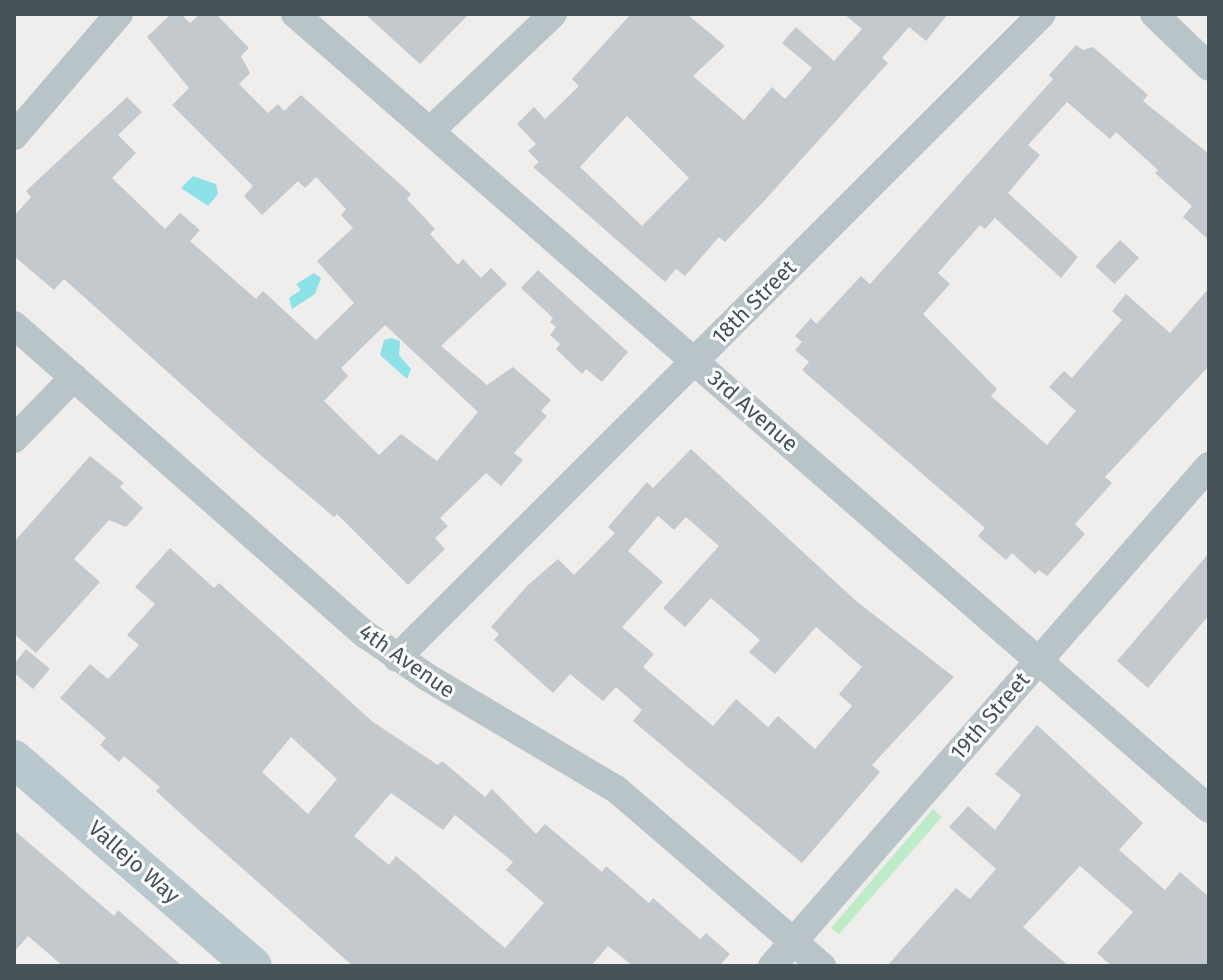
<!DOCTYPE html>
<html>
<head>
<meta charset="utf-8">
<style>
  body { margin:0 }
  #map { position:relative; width:1223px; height:980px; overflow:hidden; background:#f0eded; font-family:"Fira Sans",sans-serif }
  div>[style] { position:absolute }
  .green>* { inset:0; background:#bdecc8 }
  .water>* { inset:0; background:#8ce2e7 }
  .building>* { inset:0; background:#c4c9cd; transform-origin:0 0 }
  .street>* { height:28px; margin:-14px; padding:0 14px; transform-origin:14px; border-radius:14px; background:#b9c4c9 }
  .secondary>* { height:38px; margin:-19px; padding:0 19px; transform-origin:19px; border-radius:19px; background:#b9c7ce }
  span { translate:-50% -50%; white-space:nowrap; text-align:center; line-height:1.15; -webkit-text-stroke:6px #fff; paint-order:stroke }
  .street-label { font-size:22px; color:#465359 }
  .frame { position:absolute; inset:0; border:16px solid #465359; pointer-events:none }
</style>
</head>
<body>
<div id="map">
  <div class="green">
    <i style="clip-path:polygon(933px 809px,942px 817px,839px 934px,831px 928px)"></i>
  </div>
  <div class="water">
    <i style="clip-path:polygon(193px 176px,216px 184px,218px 194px,208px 206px,181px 188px)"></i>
    <i style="clip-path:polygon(314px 273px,321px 278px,315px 294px,292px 309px,289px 298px,301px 290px,296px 284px)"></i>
    <i style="clip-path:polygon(391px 338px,400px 341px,399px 355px,411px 369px,407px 379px,380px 355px,384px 340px)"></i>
  </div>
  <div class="building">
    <i style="clip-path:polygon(evenodd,171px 14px,181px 14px,190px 23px,200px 14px,216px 14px,249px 48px,241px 56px,250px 73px,239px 84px,268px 113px,278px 104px,284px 111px,301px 95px,411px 194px,407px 199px,435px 229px,430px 234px,458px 265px,463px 259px,481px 278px,491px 268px,507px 284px,441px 346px,487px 385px,513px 367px,551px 400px,541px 411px,547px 416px,514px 453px,523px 460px,501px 486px,486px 473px,440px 518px,448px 526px,435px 538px,445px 549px,408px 585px,337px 514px,334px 517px,258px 453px,64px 279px,54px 290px,14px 256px,14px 216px,31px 197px,26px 191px,127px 97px,142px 112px,118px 135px,136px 153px,112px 178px,165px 229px,180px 213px,200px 230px,190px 241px,256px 299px,263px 291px,316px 340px,354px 303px,317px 261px,353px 228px,341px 215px,346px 209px,316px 177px,305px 188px,298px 181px,262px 215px,244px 196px,253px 186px,172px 105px,189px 88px,147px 37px,171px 14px,385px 325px,478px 412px,437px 461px,401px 434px,379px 455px,324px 401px,348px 376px,341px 368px,385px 325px)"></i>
    <i style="clip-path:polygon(365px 14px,469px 14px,420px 64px)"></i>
    <i style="clip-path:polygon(evenodd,631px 14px,687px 14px,725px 46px,693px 76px,744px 120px,772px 87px,785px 99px,812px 68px,782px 43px,796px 27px,834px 61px,862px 29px,844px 14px,948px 14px,926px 41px,909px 27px,882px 58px,888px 63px,765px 200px,725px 242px,719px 237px,685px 276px,676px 269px,665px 282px,533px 167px,539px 162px,528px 151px,536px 144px,517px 124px,534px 107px,545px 119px,579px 86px,572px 79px,631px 14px,627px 116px,689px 178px,642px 226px,580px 167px,627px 116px)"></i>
    <i style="clip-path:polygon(1076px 45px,1083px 50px,1093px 47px,1148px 95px,1143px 101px,1209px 154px,1209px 240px,1183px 217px,1192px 206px,1155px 173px,1158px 170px,1116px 132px,1110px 139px,1067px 102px,1028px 145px,1040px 155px,1008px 193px,1078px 257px,1061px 278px,995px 218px,985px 229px,980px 225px,938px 273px,950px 284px,923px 314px,997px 389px,991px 396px,1047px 445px,1076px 411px,1049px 387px,1064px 371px,1072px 378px,1122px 320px,1112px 311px,1126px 294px,1170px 333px,1209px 288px,1209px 366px,1105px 477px,1112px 483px,1075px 524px,1085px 534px,1047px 576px,1039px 570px,1035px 574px,1012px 553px,1006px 560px,978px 536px,985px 528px,802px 370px,809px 362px,795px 350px,802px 342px,795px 336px,811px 318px,816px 324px,823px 317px,861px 276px,870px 284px,1053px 79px,1049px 75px)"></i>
    <i style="left:1120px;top:240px;width:26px;height:36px;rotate:43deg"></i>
    <i style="clip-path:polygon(538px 270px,628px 352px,602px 382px,586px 369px,582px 374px,556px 349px,560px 344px,550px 335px,556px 327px,550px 322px,553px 318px,521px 288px)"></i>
    <i style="clip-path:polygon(evenodd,691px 449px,855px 600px,954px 677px,872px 765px,880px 772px,802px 863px,633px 721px,642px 710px,616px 687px,603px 701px,570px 674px,553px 693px,494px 640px,499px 634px,491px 627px,527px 586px,558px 559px,574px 575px,615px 533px,608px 527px,647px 482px,653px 488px,691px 449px,658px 516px,674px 530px,686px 517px,719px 546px,663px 608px,685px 627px,711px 598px,760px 640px,749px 652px,775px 674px,816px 627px,862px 667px,839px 694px,852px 706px,815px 749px,778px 716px,768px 727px,736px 699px,713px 726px,643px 667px,654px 654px,622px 627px,663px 582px,628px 551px,658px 516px)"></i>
    <i style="clip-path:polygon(90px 456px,124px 483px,120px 487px,143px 508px,126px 527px,109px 520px,74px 559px,100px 582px,36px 653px,14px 634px,14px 542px)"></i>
    <i style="clip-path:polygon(evenodd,170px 548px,214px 588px,219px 583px,373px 722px,438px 765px,442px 761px,485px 797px,492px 789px,536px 834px,545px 824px,602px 872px,606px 866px,649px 903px,653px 898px,700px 939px,706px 933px,730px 954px,719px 966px,633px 966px,608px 946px,591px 966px,353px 966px,193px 825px,156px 791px,160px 787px,124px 756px,119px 762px,100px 745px,106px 738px,60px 698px,90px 664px,108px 679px,139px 645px,127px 635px,155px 604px,135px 587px,170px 548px,291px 737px,337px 779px,308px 814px,262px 772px,291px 737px,170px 548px,391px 793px,443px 830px,455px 815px,513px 862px,506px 870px,544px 903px,505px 948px,396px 856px,389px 865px,354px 836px,391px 793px)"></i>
    <i style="clip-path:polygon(1209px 553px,1209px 615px,1148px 688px,1117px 661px)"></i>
    <i style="clip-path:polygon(26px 649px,50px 669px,33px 689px,14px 673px,14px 664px)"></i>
    <i style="clip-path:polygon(1037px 725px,1143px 823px,1119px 850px,1165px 890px,1180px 872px,1209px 897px,1209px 966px,1112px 966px,1097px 953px,1133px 912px,1080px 866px,1023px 927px,1069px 966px,887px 966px,956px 888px,970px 899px,996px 869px,949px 827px,968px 806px,995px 830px,1021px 795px,995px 774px)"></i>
    <i style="clip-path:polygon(14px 830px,114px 916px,118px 910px,182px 966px,63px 966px,28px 936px,14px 952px)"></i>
  </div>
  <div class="street">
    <i style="left:295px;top:14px;width:1211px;rotate:41.02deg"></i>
    <i style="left:1154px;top:14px;width:76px;rotate:43.9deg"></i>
    <i style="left:430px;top:131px;width:170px;rotate:-43.6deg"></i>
    <i style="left:14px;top:136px;width:161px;rotate:-49.3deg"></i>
    <i style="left:14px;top:325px;width:468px;rotate:41.4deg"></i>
    <i style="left:365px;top:634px;width:75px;rotate:34.7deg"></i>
    <i style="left:427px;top:677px;width:220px;rotate:30.7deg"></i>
    <i style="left:616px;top:789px;width:272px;rotate:40.7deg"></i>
    <i style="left:14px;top:439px;width:86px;rotate:-45.9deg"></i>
    <i style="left:397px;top:658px;width:911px;rotate:-44.96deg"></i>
    <i style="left:772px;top:966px;width:664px;rotate:-48.85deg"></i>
  </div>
  <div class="secondary">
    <i style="left:14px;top:759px;width:316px;rotate:40.9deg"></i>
  </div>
  <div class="street-label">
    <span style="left:754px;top:302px;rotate:-45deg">18th Street</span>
    <span style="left:753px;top:411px;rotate:41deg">3rd Avenue</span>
    <span style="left:407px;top:661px;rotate:35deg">4th Avenue</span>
    <span style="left:990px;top:716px;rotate:-49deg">19th Street</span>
    <span style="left:134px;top:862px;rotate:41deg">Vallejo Way</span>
  </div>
  <div class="frame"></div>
</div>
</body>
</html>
